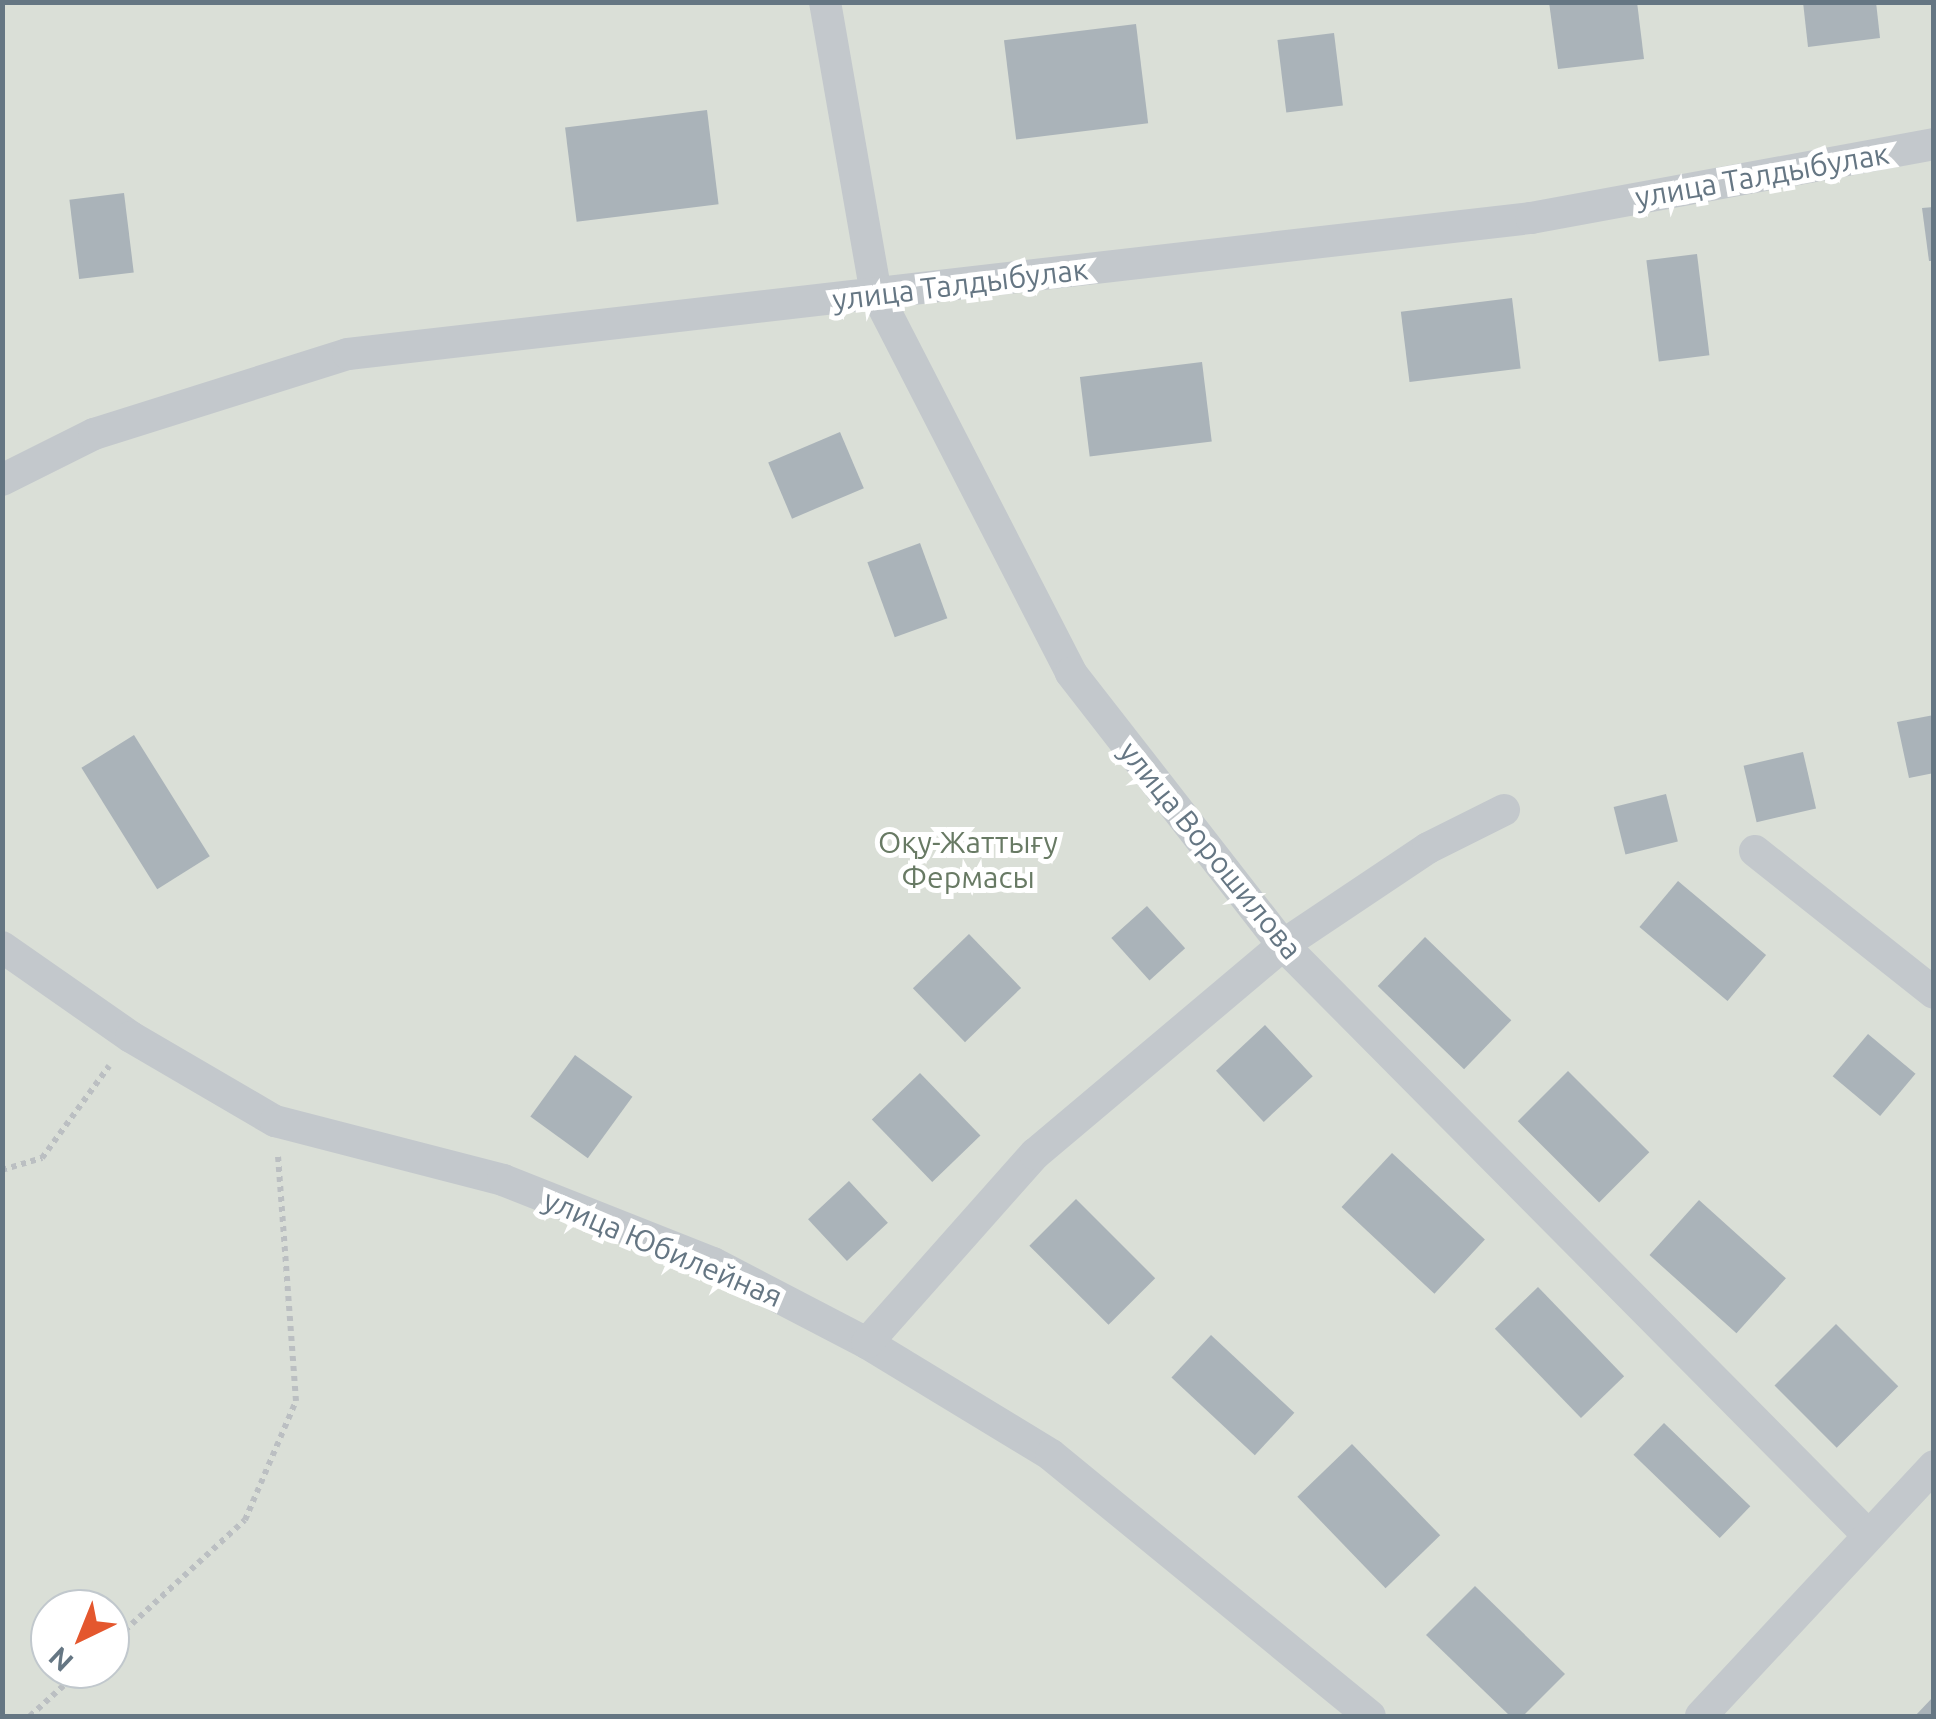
<!DOCTYPE html>
<html>
<head>
<meta charset="utf-8">
<style>
  body { margin:0 }
  #map { position:relative; width:1936px; height:1719px; overflow:hidden; background:#fafaf8; font-family:Ubuntu,sans-serif }
  div>[style] { position:absolute }
  .green>* { inset:0; background:#dadfd7 }
  .building>* { inset:0; background:#aab3b9; transform-origin:0 0 }
  .path>* { height:6px; margin-top:-3px; transform-origin:0; background:repeating-linear-gradient(90deg,#bbbfc2 0 5px,transparent 0 10px) }
  .minor>* { height:32px; margin:-16px; padding:0 16px; transform-origin:16px; border-radius:16px; background:#c3c8cc }
  span { translate:-50% -50%; white-space:nowrap; text-align:center; line-height:1.15; -webkit-text-stroke:10px #fff; paint-order:stroke }
  .street-label { font-size:30px; color:#657683 }
  .park-label { font-size:30px; color:#687a64 }
  .frame { position:absolute; inset:0; border:5px solid #657683; pointer-events:none }
  .north { position:absolute; left:30px; top:1589px; width:100px; height:100px; box-sizing:border-box; background:#fff; border:2px solid #c1c8cd; border-radius:50%; rotate:223deg; font-size:28px; font-weight:700; line-height:40px; text-align:center; color:#657683 }
  .north::after { content:''; display:block; margin:auto; width:35px; height:45px; background:#e4572e; clip-path:polygon(50% 0,100% 100%,50% 72%,0 100%) }
</style>
</head>
<body>
<div id="map">
  <div class="green">
    <i style="clip-path:polygon(evenodd,3px 3px,1933px 3px,1933px 1716px,3px 1716px,3px 3px,50px 1609px,110px 1609px,110px 1669px,50px 1669px,50px 1609px)"></i>
  </div>
  <div class="building">
    <i style="clip-path:polygon(1549px 2px,1637px 2px,1644px 59px,1558px 69px)"></i>
    <i style="clip-path:polygon(1803px 2px,1876px 2px,1880px 38px,1808px 47px)"></i>
    <i style="left:1136px;top:24px;width:100px;height:133px;rotate:83deg"></i>
    <i style="left:1334px;top:33px;width:73px;height:57px;rotate:83deg"></i>
    <i style="left:707px;top:110px;width:95px;height:143px;rotate:83deg"></i>
    <i style="left:124px;top:193px;width:80px;height:55px;rotate:83deg"></i>
    <i style="clip-path:polygon(1934px 207px,1934px 261px,1929px 261px,1922px 208px)"></i>
    <i style="left:1697px;top:254px;width:102px;height:51px;rotate:83deg"></i>
    <i style="left:1512px;top:298px;width:71px;height:112px;rotate:83deg"></i>
    <i style="left:1202px;top:362px;width:80px;height:123px;rotate:83deg"></i>
    <i style="left:840px;top:432px;width:61px;height:78px;rotate:67deg"></i>
    <i style="left:920px;top:543px;width:80px;height:56px;rotate:70deg"></i>
    <i style="clip-path:polygon(1934px 715px,1934px 773px,1909px 778px,1897px 722px)"></i>
    <i style="left:134px;top:735px;width:143px;height:62px;rotate:58deg"></i>
    <i style="left:1803px;top:752px;width:58px;height:61px;rotate:77deg"></i>
    <i style="left:1666px;top:794px;width:49px;height:54px;rotate:76deg"></i>
    <i style="left:1678px;top:881px;width:115px;height:60px;rotate:40deg"></i>
    <i style="left:1147px;top:906px;width:57px;height:48px;rotate:48deg"></i>
    <i style="left:969px;top:934px;width:75px;height:78px;rotate:46deg"></i>
    <i style="left:1425px;top:937px;width:120px;height:68px;rotate:44deg"></i>
    <i style="left:1265px;top:1025px;width:70px;height:67px;rotate:47deg"></i>
    <i style="left:1868px;top:1034px;width:62px;height:55px;rotate:40deg"></i>
    <i style="left:575px;top:1055px;width:71px;height:76px;rotate:36deg"></i>
    <i style="left:1568px;top:1071px;width:115px;height:71px;rotate:45deg"></i>
    <i style="left:920px;top:1073px;width:87px;height:67px;rotate:46deg"></i>
    <i style="left:1392px;top:1153px;width:127px;height:74px;rotate:43deg"></i>
    <i style="left:849px;top:1181px;width:57px;height:56px;rotate:47deg"></i>
    <i style="left:1076px;top:1199px;width:112px;height:66px;rotate:45deg"></i>
    <i style="left:1699px;top:1200px;width:117px;height:74px;rotate:42deg"></i>
    <i style="left:1538px;top:1287px;width:124px;height:60px;rotate:46deg"></i>
    <i style="left:1836px;top:1324px;width:88px;height:87px;rotate:45deg"></i>
    <i style="left:1211px;top:1335px;width:114px;height:58px;rotate:43deg"></i>
    <i style="left:1664px;top:1423px;width:120px;height:44px;rotate:44deg"></i>
    <i style="left:1352px;top:1444px;width:127px;height:76px;rotate:46deg"></i>
    <i style="clip-path:polygon(1475px 1586px,1565px 1674px,1523px 1716px,1510px 1716px,1426px 1635px)"></i>
    <i style="clip-path:polygon(1934px 1696px,1934px 1716px,1915px 1716px)"></i>
  </div>
  <div class="path">
    <i style="left:2px;top:1170px;width:42px;rotate:-16.7deg"></i>
    <i style="left:42px;top:1158px;width:114px;rotate:-53.9deg"></i>
    <i style="left:110px;top:1644px;width:183px;rotate:-42.6deg"></i>
    <i style="left:245px;top:1520px;width:129px;rotate:-66.8deg"></i>
    <i style="left:296px;top:1401px;width:245px;rotate:-94.2deg"></i>
    <i style="left:30px;top:1716px;width:70px;rotate:-42.1deg"></i>
  </div>
  <div class="minor">
    <i style="left:825px;top:2px;width:295px;rotate:80.1deg"></i>
    <i style="left:876px;top:293px;width:427px;rotate:62.8deg"></i>
    <i style="left:1071px;top:673px;width:345px;rotate:52.1deg"></i>
    <i style="left:1283px;top:945px;width:829px;rotate:45.24deg"></i>
    <i style="left:2px;top:480px;width:103px;rotate:-26.6deg"></i>
    <i style="left:94px;top:434px;width:266px;rotate:-17.5deg"></i>
    <i style="left:348px;top:354px;width:1191px;rotate:-6.56deg"></i>
    <i style="left:1531px;top:218px;width:410px;rotate:-10.4deg"></i>
    <i style="left:1755px;top:851px;width:228px;rotate:38.4deg"></i>
    <i style="left:2px;top:947px;width:157px;rotate:34.9deg"></i>
    <i style="left:131px;top:1037px;width:167px;rotate:30.3deg"></i>
    <i style="left:275px;top:1121px;width:236px;rotate:14.5deg"></i>
    <i style="left:503px;top:1180px;width:226px;rotate:21.6deg"></i>
    <i style="left:713px;top:1263px;width:174px;rotate:27.5deg"></i>
    <i style="left:867px;top:1343px;width:215px;rotate:31.3deg"></i>
    <i style="left:1051px;top:1455px;width:412px;rotate:39.3deg"></i>
    <i style="left:867px;top:1343px;width:253px;rotate:-48.4deg"></i>
    <i style="left:1035px;top:1154px;width:324px;rotate:-40.1deg"></i>
    <i style="left:1283px;top:945px;width:174px;rotate:-33.8deg"></i>
    <i style="left:1428px;top:848px;width:85px;rotate:-26.6deg"></i>
    <i style="left:1701px;top:1716px;width:342px;rotate:-47deg"></i>
  </div>
  <div class="street-label">
    <span style="left:1762px;top:175px;rotate:-10deg">улица Талдыбулак</span>
    <span style="left:960px;top:284px;rotate:-7deg">улица Талдыбулак</span>
    <span style="left:1211px;top:850px;rotate:51deg">улица Ворошилова</span>
    <span style="left:663px;top:1248px;rotate:23deg">улица Юбилейная</span>
  </div>
  <div class="park-label">
    <span style="left:968px;top:859px">Оқу-Жаттығу<br>Фермасы</span>
  </div>
  <div class="frame"></div>
  <div class="north">N</div>
</div>
</body>
</html>
